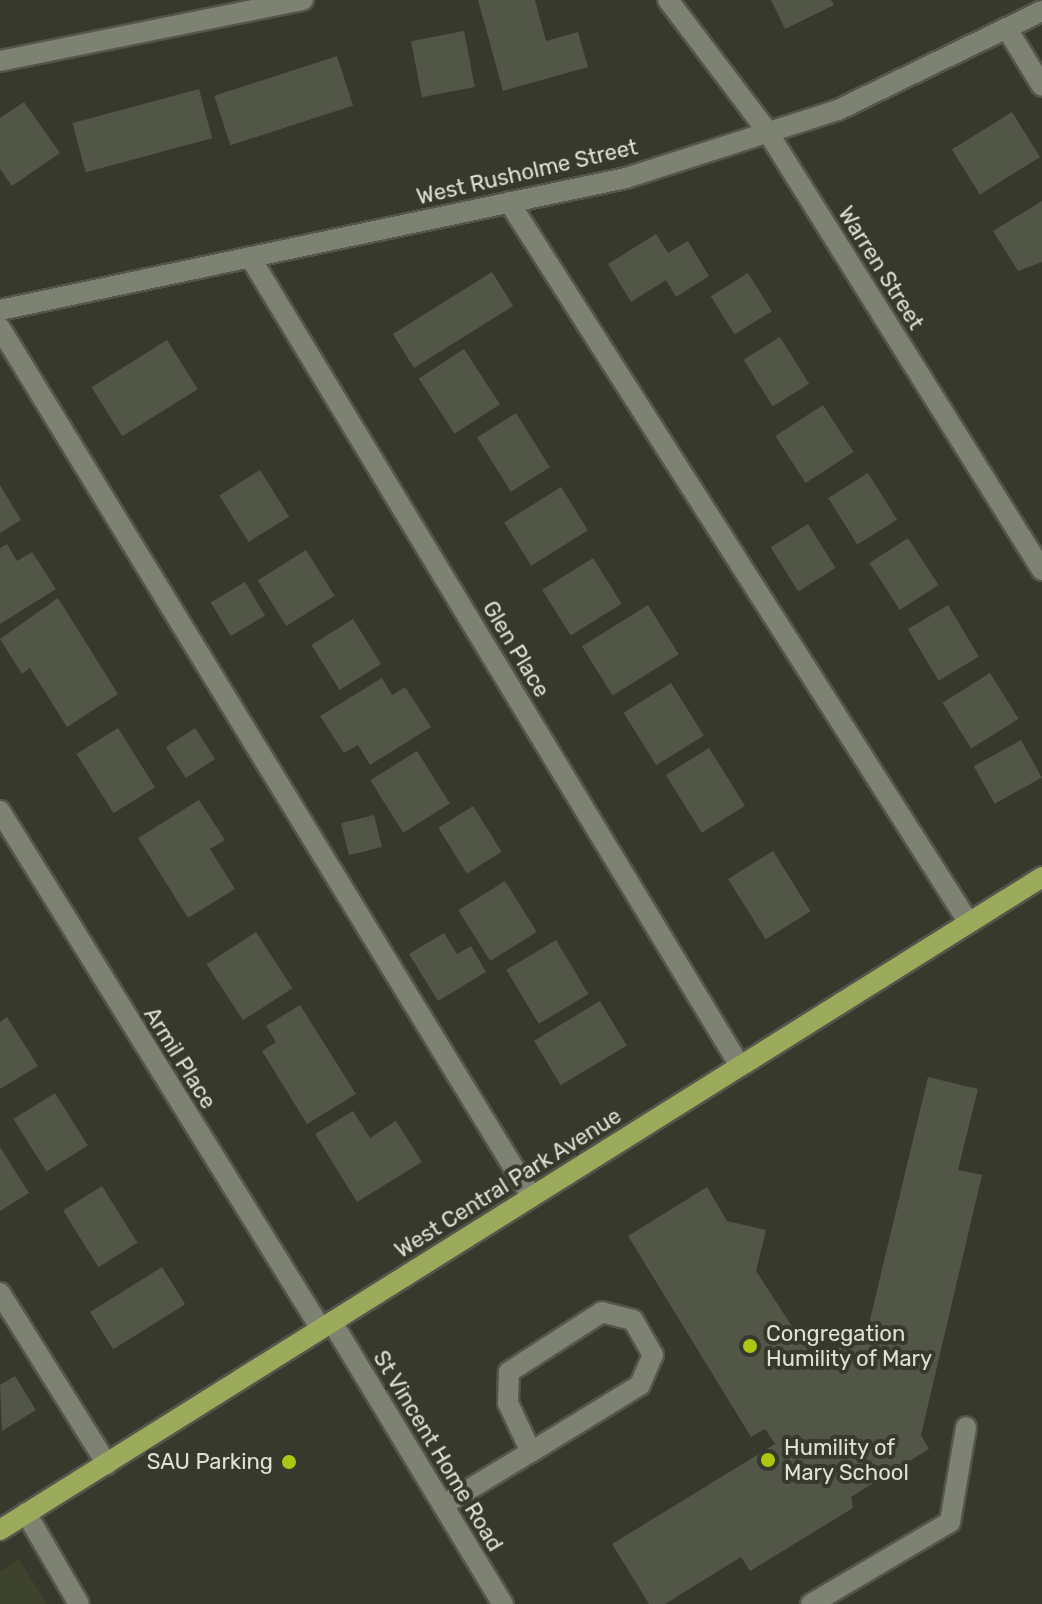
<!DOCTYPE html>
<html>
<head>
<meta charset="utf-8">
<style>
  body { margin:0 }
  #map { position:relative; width:1042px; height:1604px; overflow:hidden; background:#36392b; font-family:Rubik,sans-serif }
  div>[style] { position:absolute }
  .built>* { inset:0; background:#3e432e }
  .building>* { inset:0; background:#525647; transform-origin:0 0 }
  .roads { filter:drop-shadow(2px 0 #53564b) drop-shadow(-2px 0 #53564b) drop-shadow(0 2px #53564b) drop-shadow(0 -2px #53564b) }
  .minor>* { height:20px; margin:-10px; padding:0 10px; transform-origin:10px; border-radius:10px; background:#7e8272 }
  .major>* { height:20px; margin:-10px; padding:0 10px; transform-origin:10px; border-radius:10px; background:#9cab5b }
  .dots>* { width:22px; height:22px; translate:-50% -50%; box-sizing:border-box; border:4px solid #36392b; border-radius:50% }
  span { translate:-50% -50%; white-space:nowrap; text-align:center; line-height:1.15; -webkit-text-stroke:8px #36392b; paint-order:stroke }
  .street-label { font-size:22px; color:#dfe1d8 }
  .poi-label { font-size:22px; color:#dfe1d8 }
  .left { translate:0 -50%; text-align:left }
  .right { translate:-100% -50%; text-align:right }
</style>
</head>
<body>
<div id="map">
  <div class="built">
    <i style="clip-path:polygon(19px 1559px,47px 1604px,0 1604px,0 1571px)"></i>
  </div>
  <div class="building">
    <i style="clip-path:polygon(478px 0,535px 0,546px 41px,578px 32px,588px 67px,503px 91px)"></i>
    <i style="clip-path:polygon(771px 0,831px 0,834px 5px,785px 29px)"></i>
    <i style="left:464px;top:31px;width:57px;height:54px;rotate:79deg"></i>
    <i style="left:337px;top:56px;width:52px;height:129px;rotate:72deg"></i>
    <i style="left:199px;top:89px;width:51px;height:131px;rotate:75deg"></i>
    <i style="clip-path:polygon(24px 102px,60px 153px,12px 186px,0 169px,0 118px)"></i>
    <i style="left:1012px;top:112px;width:53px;height:71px;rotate:58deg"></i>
    <i style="clip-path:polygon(1042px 201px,1042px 262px,1018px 271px,993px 231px)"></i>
    <i style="clip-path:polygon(656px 234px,668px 253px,688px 241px,709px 276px,676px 297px,666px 280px,631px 302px,608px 264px)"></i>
    <i style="left:492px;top:272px;width:40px;height:117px;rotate:58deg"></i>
    <i style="left:748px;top:273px;width:45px;height:44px;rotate:58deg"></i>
    <i style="left:780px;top:337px;width:55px;height:43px;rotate:58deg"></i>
    <i style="left:167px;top:340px;width:58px;height:89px;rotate:58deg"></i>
    <i style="left:464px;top:349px;width:66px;height:54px;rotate:57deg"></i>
    <i style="left:823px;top:405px;width:56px;height:57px;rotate:57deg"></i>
    <i style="left:516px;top:413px;width:64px;height:46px;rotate:58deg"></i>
    <i style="left:260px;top:470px;width:55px;height:48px;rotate:58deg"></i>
    <i style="left:868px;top:473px;width:55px;height:47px;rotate:58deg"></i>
    <i style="clip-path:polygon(0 485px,21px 520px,0 533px)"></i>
    <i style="left:561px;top:487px;width:51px;height:67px;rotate:58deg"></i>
    <i style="left:808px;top:524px;width:52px;height:44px;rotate:58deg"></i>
    <i style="left:908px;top:538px;width:56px;height:46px;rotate:57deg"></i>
    <i style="clip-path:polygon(7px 544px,17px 561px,32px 552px,56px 589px,0 624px,0 548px)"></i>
    <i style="left:306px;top:550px;width:54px;height:57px;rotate:58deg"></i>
    <i style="left:593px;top:558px;width:54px;height:60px;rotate:58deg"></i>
    <i style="left:245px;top:582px;width:39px;height:40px;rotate:59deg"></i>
    <i style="clip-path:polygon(58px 598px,118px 694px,67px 727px,30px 668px,22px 674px,0 639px)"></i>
    <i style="left:648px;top:605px;width:58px;height:78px;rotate:58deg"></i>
    <i style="left:948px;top:605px;width:60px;height:47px;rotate:59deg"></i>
    <i style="left:353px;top:619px;width:53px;height:49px;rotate:58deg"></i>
    <i style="left:990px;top:673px;width:54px;height:56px;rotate:58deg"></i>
    <i style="clip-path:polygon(382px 678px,392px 695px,405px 687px,431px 727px,370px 765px,358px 745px,344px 753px,320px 716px)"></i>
    <i style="left:671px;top:683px;width:62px;height:56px;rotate:58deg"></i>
    <i style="left:118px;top:728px;width:70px;height:49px;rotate:58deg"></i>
    <i style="left:195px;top:728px;width:37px;height:35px;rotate:57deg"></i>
    <i style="left:1021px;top:740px;width:43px;height:54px;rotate:61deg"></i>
    <i style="left:709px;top:748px;width:68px;height:51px;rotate:58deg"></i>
    <i style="left:417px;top:751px;width:62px;height:55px;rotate:58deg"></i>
    <i style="clip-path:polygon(199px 800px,225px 840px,210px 849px,235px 889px,188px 918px,138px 838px)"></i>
    <i style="left:473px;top:806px;width:54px;height:41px;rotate:58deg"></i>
    <i style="left:374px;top:815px;width:33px;height:34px;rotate:76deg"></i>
    <i style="left:773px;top:851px;width:71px;height:53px;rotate:58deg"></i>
    <i style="left:505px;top:881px;width:60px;height:55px;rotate:58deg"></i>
    <i style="left:256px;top:932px;width:67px;height:59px;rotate:57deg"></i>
    <i style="clip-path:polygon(444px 933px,457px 954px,471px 946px,486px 972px,438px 1001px,409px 954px)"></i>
    <i style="left:556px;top:940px;width:63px;height:58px;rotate:59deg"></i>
    <i style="left:600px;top:1001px;width:52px;height:77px;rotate:59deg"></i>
    <i style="clip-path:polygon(300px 1005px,356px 1094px,307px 1124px,262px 1051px,276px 1042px,266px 1026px)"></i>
    <i style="clip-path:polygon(7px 1017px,38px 1066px,0 1089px,0 1022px)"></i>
    <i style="clip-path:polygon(928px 1077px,978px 1089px,958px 1170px,982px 1175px,921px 1435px,929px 1449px,851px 1497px,853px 1508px,750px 1571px,741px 1557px,665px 1604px,649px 1604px,612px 1544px,775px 1444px,765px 1429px,751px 1437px,628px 1236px,707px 1187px,727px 1221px,766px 1230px,756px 1271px,816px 1363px,868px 1328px)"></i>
    <i style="left:55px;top:1093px;width:62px;height:49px;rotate:58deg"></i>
    <i style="clip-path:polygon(353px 1111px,370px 1138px,396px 1121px,422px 1162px,357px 1202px,315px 1134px)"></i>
    <i style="clip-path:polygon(0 1147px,29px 1193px,0 1211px)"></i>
    <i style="left:102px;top:1186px;width:67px;height:46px;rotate:58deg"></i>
    <i style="left:162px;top:1267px;width:44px;height:85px;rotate:58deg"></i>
    <i style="clip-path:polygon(15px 1376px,36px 1410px,2px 1431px,0 1385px)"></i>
  </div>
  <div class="roads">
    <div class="minor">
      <i style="left:668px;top:0;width:164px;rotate:52.9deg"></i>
      <i style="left:767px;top:131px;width:518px;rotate:57.94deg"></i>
      <i style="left:1009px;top:32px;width:63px;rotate:58.6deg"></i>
      <i style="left:0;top:61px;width:309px;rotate:-11.4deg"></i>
      <i style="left:509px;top:202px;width:855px;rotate:57.46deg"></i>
      <i style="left:250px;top:257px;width:946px;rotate:58.8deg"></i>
      <i style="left:0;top:310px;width:640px;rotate:-11.91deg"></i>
      <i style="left:626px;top:178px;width:223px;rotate:-17.8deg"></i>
      <i style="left:838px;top:110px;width:227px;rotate:-25.9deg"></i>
      <i style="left:0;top:328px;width:1018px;rotate:58.54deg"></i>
      <i style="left:0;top:811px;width:609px;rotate:58.21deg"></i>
      <i style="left:0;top:1293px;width:202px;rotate:58deg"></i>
      <i style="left:332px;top:1322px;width:330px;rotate:58.8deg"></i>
      <i style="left:443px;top:1505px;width:103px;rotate:-31.1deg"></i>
      <i style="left:531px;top:1452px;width:128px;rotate:-31.6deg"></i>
      <i style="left:640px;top:1385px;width:33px;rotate:-67deg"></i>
      <i style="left:653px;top:1355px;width:40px;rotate:-119.7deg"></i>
      <i style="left:633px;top:1320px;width:32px;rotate:-166deg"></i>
      <i style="left:602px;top:1312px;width:111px;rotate:147.2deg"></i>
      <i style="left:509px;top:1372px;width:31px;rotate:92deg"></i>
      <i style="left:508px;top:1403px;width:54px;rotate:64.9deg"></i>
      <i style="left:26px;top:1513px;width:105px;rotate:59.8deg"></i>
      <i style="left:811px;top:1604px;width:161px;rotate:-30.5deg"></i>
      <i style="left:950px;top:1522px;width:96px;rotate:-80.4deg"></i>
    </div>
    <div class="major">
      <i style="left:0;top:1530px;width:1230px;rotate:-32.07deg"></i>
    </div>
  </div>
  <div class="dots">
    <i style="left:750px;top:1346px;background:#acc611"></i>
    <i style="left:768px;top:1460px;background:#acc611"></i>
    <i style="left:289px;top:1462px;background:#acc611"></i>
  </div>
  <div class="street-label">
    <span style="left:527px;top:172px;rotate:-13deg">West Rusholme Street</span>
    <span style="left:881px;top:268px;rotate:58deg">Warren Street</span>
    <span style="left:516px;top:649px;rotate:59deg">Glen Place</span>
    <span style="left:180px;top:1058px;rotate:58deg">Armil Place</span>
    <span style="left:508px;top:1183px;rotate:-32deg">West Central Park Avenue</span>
    <span style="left:438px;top:1451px;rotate:59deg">St Vincent Home Road</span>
  </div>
  <div class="poi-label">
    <span class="left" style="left:766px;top:1346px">Congregation<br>Humility of Mary</span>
    <span class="left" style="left:784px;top:1460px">Humility of<br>Mary School</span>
    <span class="right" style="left:273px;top:1462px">SAU Parking</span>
  </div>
</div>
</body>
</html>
